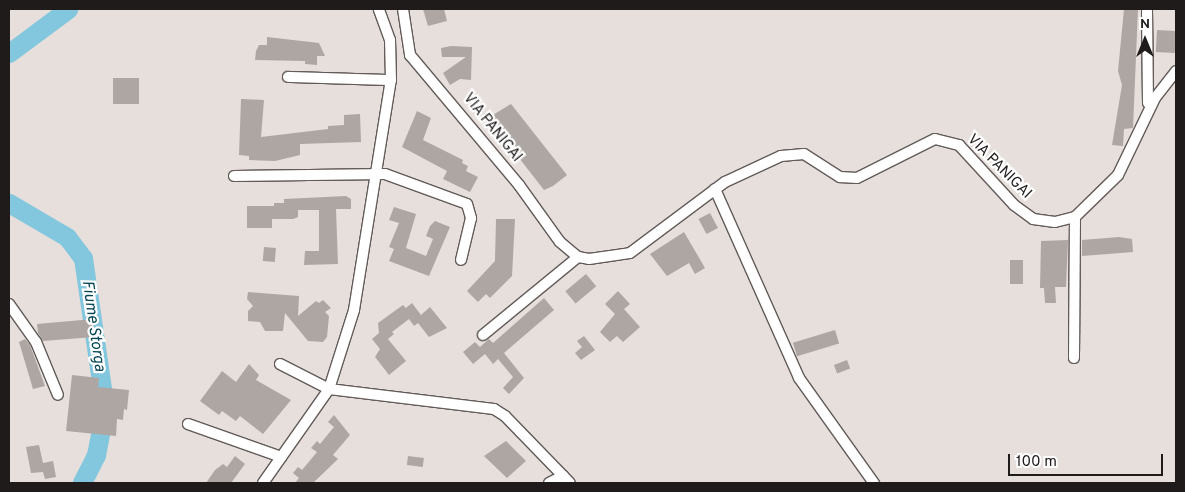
<!DOCTYPE html>
<html>
<head>
<meta charset="utf-8">
<style>
  body { margin:0 }
  #map { position:relative; width:1185px; height:492px; overflow:hidden; background:#e7dfdb; font-family:Overpass,sans-serif }
  div>[style] { position:absolute }
  .river>* { height:19px; margin:-9.5px; padding:0 9.5px; transform-origin:9.5px; border-radius:9.5px; background:#82c7de }
  .building>* { inset:0; background:#ada6a2; transform-origin:0 0 }
  .roads { filter:drop-shadow(1px 0 #625b58) drop-shadow(-1px 0 #625b58) drop-shadow(0 1px #625b58) drop-shadow(0 -1px #625b58) }
  .street>* { height:10px; margin:-5px; padding:0 5px; transform-origin:5px; border-radius:5px; background:#fff }
  span { translate:-50% -50%; white-space:nowrap; text-align:center; line-height:1.15; -webkit-text-stroke:4.5px #fff; paint-order:stroke }
  .street-label { font-size:15px; color:#1e1b1a }
  .water-label { font-size:16px; color:#054555; font-style:italic }
  .frame { position:absolute; inset:0; border:10px solid #1e1b1a; pointer-events:none }
  .north { position:absolute; left:1120px; top:15px; width:50px; height:50px; -webkit-text-stroke:4px #fff; paint-order:stroke; rotate:0deg; font-size:14px; font-weight:700; line-height:20px; text-align:center; color:#1e1b1a }
  .north::after { content:''; display:block; margin:auto; width:18px; height:22px; background:#1e1b1a; clip-path:polygon(50% 0,100% 100%,50% 72%,0 100%) }
  .scale { position:absolute; left:1008px; top:454px; width:155px; height:22px; box-sizing:border-box; border:2px solid #1e1b1a; border-top:0; padding-left:6px; font-size:15px; line-height:18px; white-space:nowrap; color:#1e1b1a; -webkit-text-stroke:4px #fff; paint-order:stroke }
</style>
</head>
<body>
<div id="map">
  <div class="river">
    <i style="left:9px;top:53px;width:74px;rotate:-36.7deg"></i>
    <i style="left:9px;top:203px;width:67px;rotate:30.4deg"></i>
    <i style="left:67px;top:237px;width:26px;rotate:53deg"></i>
    <i style="left:83px;top:258px;width:153px;rotate:81.7deg"></i>
    <i style="left:105px;top:409px;width:47px;rotate:101.1deg"></i>
    <i style="left:96px;top:455px;width:31px;rotate:117deg"></i>
  </div>
  <div class="building">
    <i style="clip-path:polygon(423px 9px,444px 9px,447px 21px,428px 26px)"></i>
    <i style="clip-path:polygon(1124px 9px,1138px 9px,1133px 128px,1124px 129px,1123px 146px,1112px 145px,1122px 85px,1118px 71px)"></i>
    <i style="left:1157px;top:30px;width:19px;height:22px;rotate:3deg"></i>
    <i style="clip-path:polygon(267px 37px,319px 43px,325px 56px,317px 56px,317px 65px,305px 64px,305px 61px,255px 60px,256px 51px,259px 45px,267px 45px)"></i>
    <i style="clip-path:polygon(451px 46px,472px 47px,471px 80px,460px 79px,450px 85px,443px 73px,466px 57px,442px 57px,441px 48px)"></i>
    <i style="left:113px;top:78px;width:26px;height:26px"></i>
    <i style="clip-path:polygon(241px 99px,264px 100px,261px 137px,328px 129px,328px 126px,344px 125px,344px 115px,360px 114px,361px 142px,300px 144px,300px 155px,275px 161px,249px 160px,249px 156px,239px 155px)"></i>
    <i style="clip-path:polygon(511px 104px,567px 175px,553px 186px,544px 190px,488px 118px)"></i>
    <i style="clip-path:polygon(417px 111px,431px 118px,423px 140px,463px 160px,462px 163px,468px 166px,466px 171px,478px 177px,470px 192px,443px 179px,447px 171px,402px 147px)"></i>
    <i style="clip-path:polygon(346px 196px,351px 199px,351px 209px,336px 209px,338px 264px,304px 265px,305px 251px,319px 251px,319px 210px,298px 210px,298px 217px,293px 219px,272px 219px,272px 228px,247px 228px,247px 206px,274px 206px,274px 203px,284px 203px,284px 199px)"></i>
    <i style="clip-path:polygon(394px 207px,416px 214px,406px 248px,426px 256px,433px 239px,426px 236px,430px 226px,435px 221px,450px 227px,429px 276px,389px 261px,394px 249px,389px 247px,399px 223px,389px 220px)"></i>
    <i style="left:710px;top:213px;width:17px;height:13px;rotate:62deg"></i>
    <i style="clip-path:polygon(496px 219px,515px 219px,512px 276px,490px 298px,486px 294px,478px 302px,467px 291px,495px 261px)"></i>
    <i style="clip-path:polygon(684px 232px,705px 268px,695px 274px,689px 263px,667px 276px,650px 254px)"></i>
    <i style="clip-path:polygon(1119px 237px,1132px 239px,1133px 252px,1082px 256px,1082px 240px)"></i>
    <i style="clip-path:polygon(1068px 240px,1066px 287px,1055px 287px,1056px 303px,1045px 303px,1044px 288px,1040px 288px,1041px 241px)"></i>
    <i style="left:264px;top:247px;width:12px;height:14px;rotate:5deg"></i>
    <i style="left:1010px;top:260px;width:13px;height:24px"></i>
    <i style="left:586px;top:274px;width:16px;height:27px;rotate:50deg"></i>
    <i style="clip-path:polygon(618px 291px,630px 304px,624px 309px,640px 327px,623px 342px,617px 336px,610px 342px,600px 332px,615px 314px,605px 304px)"></i>
    <i style="clip-path:polygon(248px 292px,299px 296px,298px 316px,316px 301px,319px 303px,323px 300px,331px 308px,325px 312px,329px 316px,327px 337px,323px 342px,308px 341px,285px 313px,283px 331px,265px 331px,260px 322px,248px 321px,248px 311px,253px 306px,247px 299px)"></i>
    <i style="clip-path:polygon(544px 298px,554px 310px,504px 353px,524px 378px,509px 394px,503px 388px,513px 377px,498px 359px,493px 364px,485px 354px,473px 364px,463px 352px,475px 342px,480px 347px,489px 339px,493px 343px)"></i>
    <i style="clip-path:polygon(412px 303px,421px 315px,430px 307px,447px 328px,429px 337px,418px 323px,414px 326px,409px 319px,392px 332px,394px 334px,388px 339px,406px 361px,389px 375px,375px 357px,380px 349px,372px 339px,379px 333px,378px 323px,403px 305px,406px 308px)"></i>
    <i style="clip-path:polygon(93px 319px,94px 337px,43px 341px,38px 333px,37px 324px)"></i>
    <i style="left:835px;top:330px;width:14px;height:44px;rotate:73deg"></i>
    <i style="clip-path:polygon(584px 336px,595px 350px,581px 360px,575px 353px,582px 347px,577px 341px)"></i>
    <i style="clip-path:polygon(25px 339px,30px 345px,45px 386px,33px 389px,19px 342px)"></i>
    <i style="left:847px;top:360px;width:9px;height:14px;rotate:69deg"></i>
    <i style="clip-path:polygon(249px 364px,259px 375px,256px 380px,291px 400px,263px 434px,240px 416px,236px 421px,222px 411px,219px 415px,200px 401px,222px 371px,236px 382px)"></i>
    <i style="clip-path:polygon(72px 375px,99px 378px,98px 387px,129px 390px,127px 410px,124px 409px,123px 420px,117px 419px,116px 436px,66px 431px)"></i>
    <i style="clip-path:polygon(334px 415px,350px 435px,333px 455px,338px 459px,313px 483px,295px 483px,299px 478px,293px 473px,298px 467px,302px 470px,317px 452px,311px 448px,317px 441px,320px 444px,334px 427px,328px 422px)"></i>
    <i style="clip-path:polygon(506px 441px,526px 461px,507px 478px,484px 456px)"></i>
    <i style="clip-path:polygon(39px 445px,43px 463px,53px 461px,56px 477px,45px 479px,43px 472px,31px 473px,26px 447px)"></i>
    <i style="clip-path:polygon(235px 456px,245px 464px,231px 483px,206px 483px,215px 470px,223px 464px,227px 467px)"></i>
    <i style="left:408px;top:456px;width:16px;height:9px;rotate:7deg"></i>
  </div>
  <div class="roads">
    <div class="street">
      <i style="left:403px;top:9px;width:47px;rotate:81.3deg"></i>
      <i style="left:410px;top:55px;width:170px;rotate:50deg"></i>
      <i style="left:519px;top:185px;width:70px;rotate:54.3deg"></i>
      <i style="left:560px;top:242px;width:23px;rotate:40deg"></i>
      <i style="left:578px;top:257px;width:11px;rotate:10deg"></i>
      <i style="left:589px;top:259px;width:41px;rotate:-8.3deg"></i>
      <i style="left:630px;top:253px;width:119px;rotate:-36.8deg"></i>
      <i style="left:725px;top:182px;width:62px;rotate:-24.9deg"></i>
      <i style="left:781px;top:156px;width:23px;rotate:-5deg"></i>
      <i style="left:804px;top:154px;width:43px;rotate:32.6deg"></i>
      <i style="left:840px;top:177px;width:17px;rotate:3deg"></i>
      <i style="left:857px;top:178px;width:87px;rotate:-26.6deg"></i>
      <i style="left:935px;top:139px;width:25px;rotate:14deg"></i>
      <i style="left:959px;top:145px;width:81px;rotate:47.5deg"></i>
      <i style="left:1014px;top:205px;width:24px;rotate:36deg"></i>
      <i style="left:1033px;top:219px;width:22px;rotate:8deg"></i>
      <i style="left:1055px;top:222px;width:21px;rotate:-14deg"></i>
      <i style="left:1075px;top:217px;width:60px;rotate:-44.3deg"></i>
      <i style="left:1118px;top:175px;width:85px;rotate:-64.3deg"></i>
      <i style="left:1155px;top:98px;width:34px;rotate:-52deg"></i>
      <i style="left:1147px;top:9px;width:94px;rotate:89.4deg"></i>
      <i style="left:288px;top:77px;width:103px;rotate:1.7deg"></i>
      <i style="left:234px;top:176px;width:151px;rotate:-0.8deg"></i>
      <i style="left:385px;top:174px;width:87px;rotate:20.1deg"></i>
      <i style="left:467px;top:204px;width:15px;rotate:74deg"></i>
      <i style="left:471px;top:218px;width:43px;rotate:103.4deg"></i>
      <i style="left:715px;top:189px;width:207px;rotate:66deg"></i>
      <i style="left:799px;top:378px;width:129px;rotate:54.5deg"></i>
      <i style="left:9px;top:304px;width:47px;rotate:54.6deg"></i>
      <i style="left:36px;top:342px;width:57px;rotate:67.5deg"></i>
      <i style="left:483px;top:335px;width:123px;rotate:-39.4deg"></i>
      <i style="left:1074px;top:358px;width:141px;rotate:-89.6deg"></i>
      <i style="left:280px;top:364px;width:55px;rotate:27deg"></i>
      <i style="left:329px;top:389px;width:166px;rotate:6.9deg"></i>
      <i style="left:494px;top:409px;width:13px;rotate:32deg"></i>
      <i style="left:505px;top:416px;width:93px;rotate:45.9deg"></i>
      <i style="left:188px;top:424px;width:99px;rotate:19.5deg"></i>
      <i style="left:263px;top:483px;width:115px;rotate:-54.9deg"></i>
      <i style="left:329px;top:389px;width:83px;rotate:-72.4deg"></i>
      <i style="left:354px;top:310px;width:233px;rotate:-80.9deg"></i>
      <i style="left:391px;top:80px;width:40px;rotate:-91.4deg"></i>
      <i style="left:390px;top:40px;width:33px;rotate:-110deg"></i>
      <i style="left:549px;top:483px;width:16px;rotate:-27deg"></i>
    </div>
  </div>
  <div class="street-label">
    <span style="left:492px;top:128px;rotate:51deg">VIA PANIGAI</span>
    <span style="left:999px;top:167px;rotate:45deg">VIA PANIGAI</span>
  </div>
  <div class="water-label">
    <span style="left:93px;top:326px;rotate:82deg">Fiume Storga</span>
  </div>
  <div class="frame"></div>
  <div class="north">N</div>
  <div class="scale">100 m</div>
</div>
</body>
</html>
